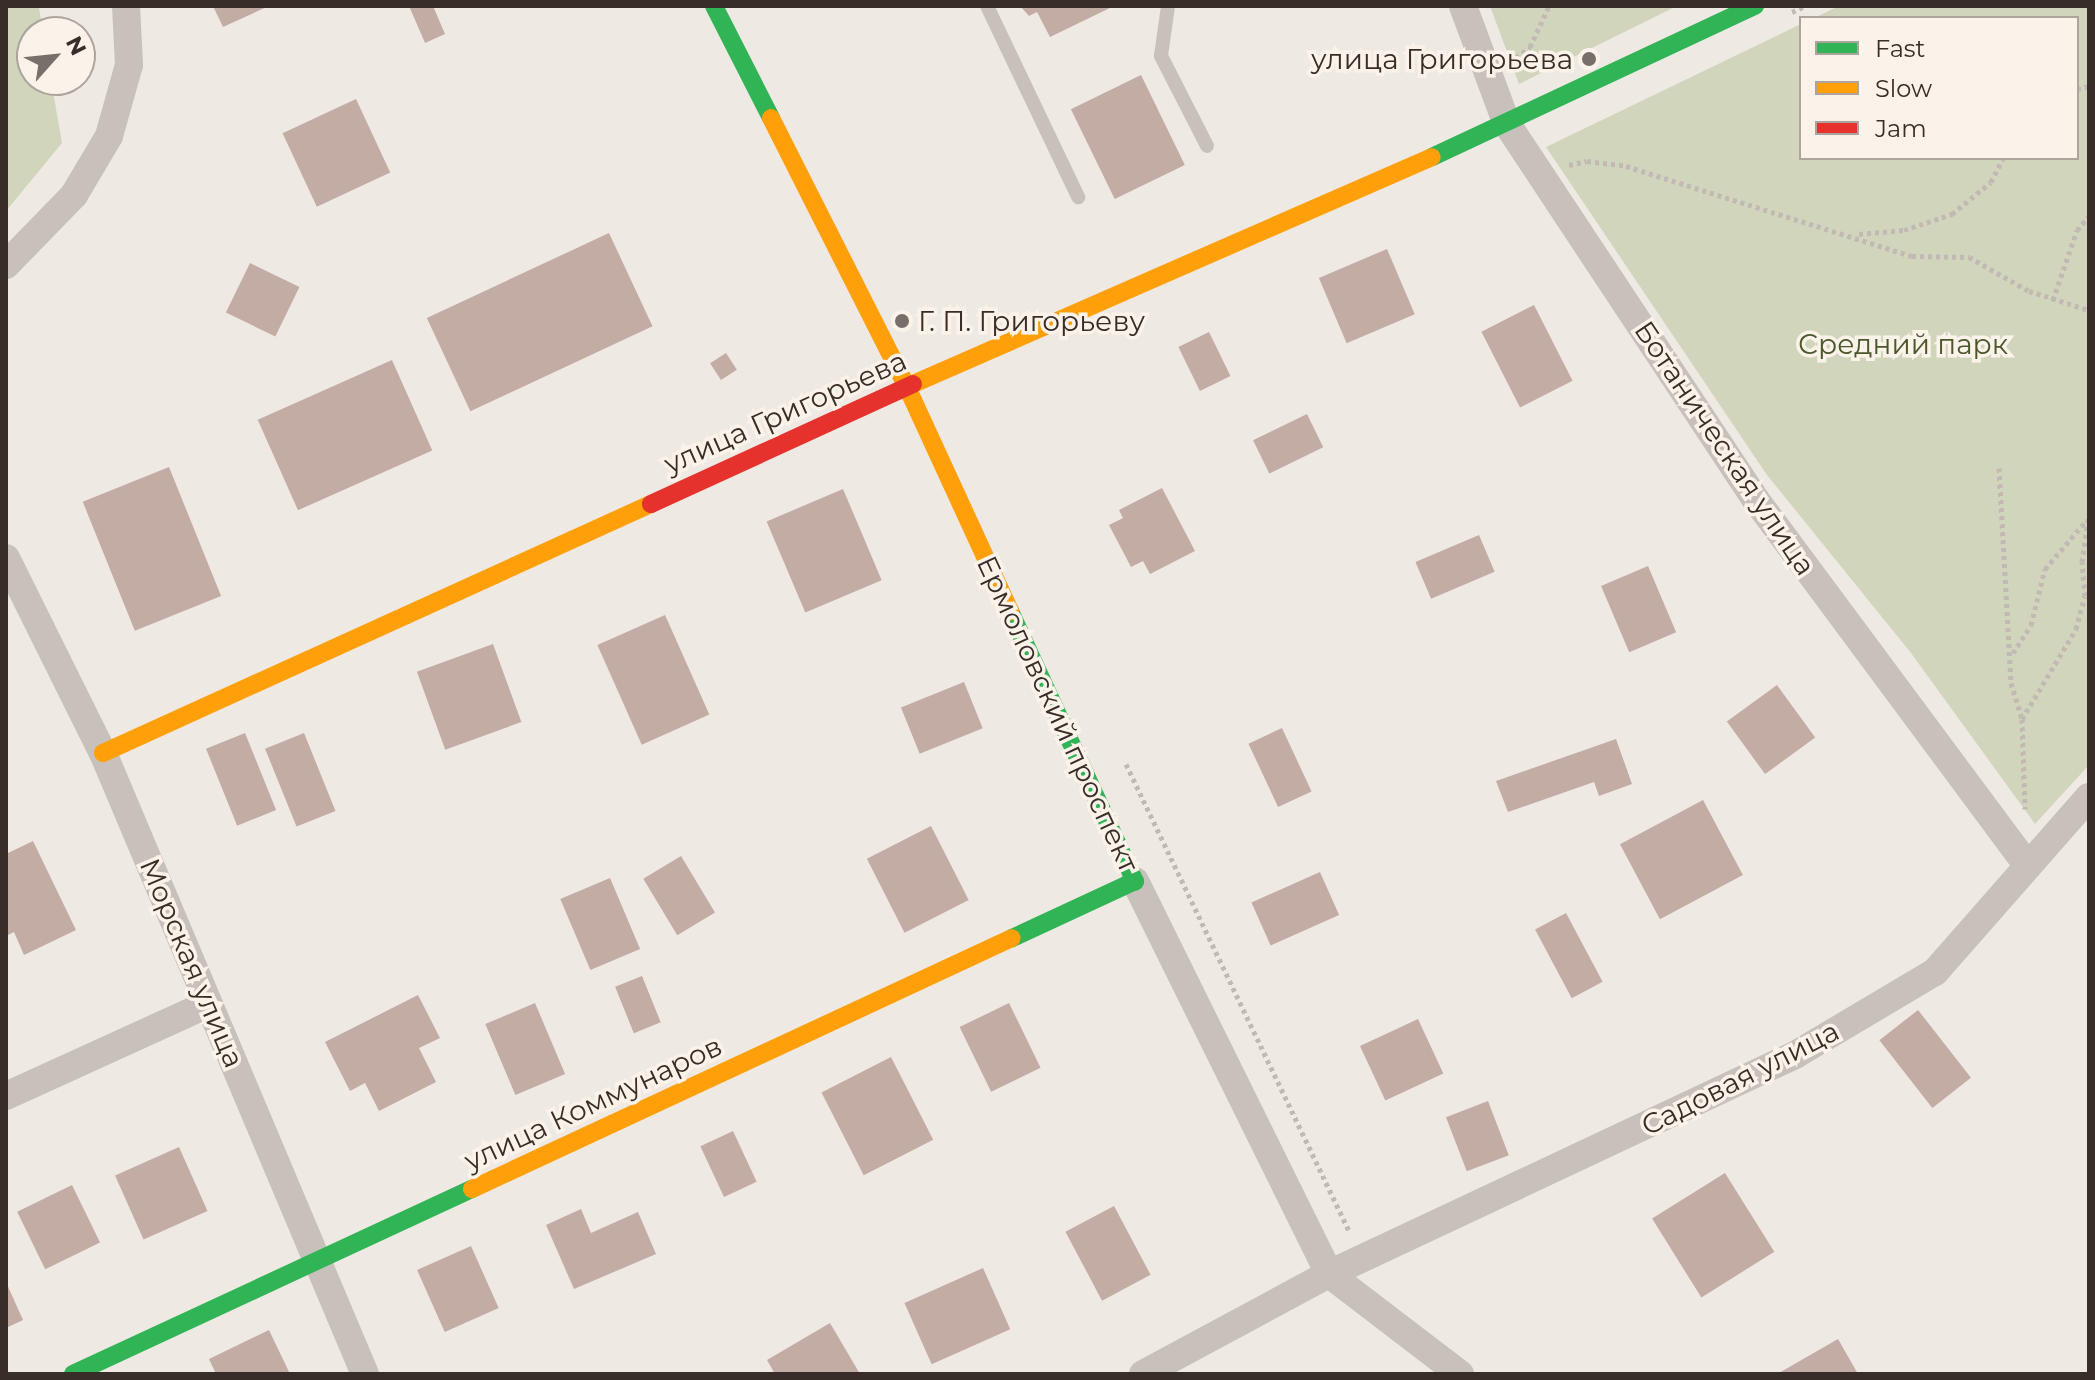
<!DOCTYPE html>
<html>
<head>
<meta charset="utf-8">
<style>
  body { margin:0 }
  #map { position:relative; width:2095px; height:1380px; overflow:hidden; background:#efe9e3; font-family:Montserrat,sans-serif }
  div>[style] { position:absolute }
  .green>* { inset:0; background:#d1d5bc }
  .building>* { inset:0; background:#c3aca4; transform-origin:0 0 }
  .path>* { height:5px; margin-top:-2.5px; transform-origin:0; background:repeating-linear-gradient(90deg,#c1b9b4 0 4px,transparent 0 8px) }
  .lane>* { height:14px; margin:-7px; padding:0 7px; transform-origin:7px; border-radius:7px; background:#c8c1bb }
  .street>* { height:28px; margin:-14px; padding:0 14px; transform-origin:14px; border-radius:14px; background:#c8c1bb }
  .fast>* { height:18px; margin:-9px; padding:0 9px; transform-origin:9px; border-radius:9px; background:#30b455 }
  .slow>* { height:18px; margin:-9px; padding:0 9px; transform-origin:9px; border-radius:9px; background:#ff9f0a }
  .jam>* { height:18px; margin:-9px; padding:0 9px; transform-origin:9px; border-radius:9px; background:#e5322d }
  .dots>* { width:22px; height:22px; translate:-50% -50%; box-sizing:border-box; border:4px solid #fbf3ea; border-radius:50% }
  span { translate:-50% -50%; white-space:nowrap; text-align:center; line-height:1.15; -webkit-text-stroke:7px #fbf3ea; paint-order:stroke }
  .poi-label { font-size:28px; color:#392d29 }
  .right { translate:-100% -50%; text-align:right }
  .left { translate:0 -50%; text-align:left }
  .park-label { font-size:28px; color:#4a592b }
  .street-label { font-size:28px; color:#392d29 }
  .frame { position:absolute; inset:0; border:8px solid #392d29; pointer-events:none }
  .legend { position:absolute; left:1799px; top:16px; width:280px; height:144px; box-sizing:border-box; background:#fbf3ea; border:2px solid #ada49d; margin:0; padding:10px 14px; list-style:none; font-size:24px; color:#392d29 }
  .legend li { display:flex; align-items:center; gap:16px; height:40px }
  .legend b { width:40px; border:2px solid #ada49d }
  .north { position:absolute; left:16px; top:16px; width:80px; height:80px; box-sizing:border-box; background:#fbf3ea; border:2px solid #ada49d; border-radius:50%; rotate:63deg; font-size:22px; font-weight:700; line-height:32px; text-align:center; color:#392d29 }
  .north::after { content:''; display:block; margin:auto; width:28px; height:36px; background:#796f6a; clip-path:polygon(50% 0,100% 100%,50% 72%,0 100%) }
</style>
</head>
<body>
<div id="map">
  <div class="green">
    <i style="clip-path:polygon(6px 6px,39px 8px,43px 32px,32px 32px,32px 80px,51px 80px,62px 143px,6px 211px)"></i>
    <i style="clip-path:polygon(1490px 6px,1677px 6px,1519px 84px)"></i>
    <i style="clip-path:polygon(1839px 6px,2089px 6px,2089px 765px,2035px 824px,1911px 653px,1767px 475px,1546px 147px,1801px 24px,1801px 158px,2077px 158px,2077px 18px,1814px 18px)"></i>
  </div>
  <div class="building">
    <i style="clip-path:polygon(213px 6px,269px 6px,223px 27px)"></i>
    <i style="clip-path:polygon(409px 6px,433px 6px,445px 34px,425px 43px)"></i>
    <i style="clip-path:polygon(1020px 6px,1114px 6px,1050px 37px,1037px 12px,1029px 16px)"></i>
    <i style="left:1141px;top:75px;width:100px;height:78px;rotate:64deg"></i>
    <i style="left:356px;top:99px;width:81px;height:81px;rotate:65deg"></i>
    <i style="left:609px;top:233px;width:103px;height:201px;rotate:65deg"></i>
    <i style="left:1387px;top:249px;width:71px;height:74px;rotate:67deg"></i>
    <i style="left:250px;top:263px;width:55px;height:55px;rotate:26deg"></i>
    <i style="left:1534px;top:305px;width:85px;height:59px;rotate:63deg"></i>
    <i style="left:1209px;top:332px;width:49px;height:34px;rotate:64deg"></i>
    <i style="left:726px;top:353px;width:20px;height:19px;rotate:57deg"></i>
    <i style="left:392px;top:360px;width:99px;height:147px;rotate:66deg"></i>
    <i style="left:1307px;top:414px;width:37px;height:60px;rotate:64deg"></i>
    <i style="left:169px;top:467px;width:139px;height:93px;rotate:68deg"></i>
    <i style="clip-path:polygon(1162px 488px,1195px 551px,1150px 574px,1143px 561px,1131px 567px,1109px 525px,1123px 518px,1119px 510px)"></i>
    <i style="left:843px;top:489px;width:99px;height:83px;rotate:67deg"></i>
    <i style="left:1479px;top:535px;width:40px;height:69px;rotate:67deg"></i>
    <i style="left:1648px;top:566px;width:72px;height:51px;rotate:67deg"></i>
    <i style="left:665px;top:615px;width:109px;height:74px;rotate:66deg"></i>
    <i style="left:493px;top:644px;width:83px;height:81px;rotate:70deg"></i>
    <i style="left:964px;top:682px;width:50px;height:68px;rotate:68deg"></i>
    <i style="left:1777px;top:685px;width:65px;height:62px;rotate:54deg"></i>
    <i style="left:1282px;top:728px;width:70px;height:37px;rotate:65deg"></i>
    <i style="left:245px;top:733px;width:83px;height:42px;rotate:68deg"></i>
    <i style="left:304px;top:733px;width:84px;height:42px;rotate:68deg"></i>
    <i style="clip-path:polygon(1616px 739px,1632px 784px,1599px 796px,1594px 782px,1508px 812px,1496px 781px)"></i>
    <i style="left:1703px;top:800px;width:85px;height:94px;rotate:62deg"></i>
    <i style="left:931px;top:826px;width:83px;height:72px;rotate:63deg"></i>
    <i style="clip-path:polygon(33px 841px,76px 930px,24px 955px,14px 932px,6px 936px,6px 854px)"></i>
    <i style="left:681px;top:856px;width:66px;height:44px;rotate:59deg"></i>
    <i style="left:1320px;top:872px;width:47px;height:75px;rotate:66deg"></i>
    <i style="left:610px;top:878px;width:77px;height:54px;rotate:67deg"></i>
    <i style="left:1566px;top:913px;width:78px;height:35px;rotate:62deg"></i>
    <i style="left:642px;top:976px;width:50px;height:29px;rotate:68deg"></i>
    <i style="clip-path:polygon(418px 995px,440px 1038px,419px 1048px,436px 1082px,379px 1111px,365px 1083px,350px 1091px,325px 1042px)"></i>
    <i style="left:535px;top:1003px;width:77px;height:54px;rotate:67deg"></i>
    <i style="left:1009px;top:1003px;width:72px;height:55px;rotate:64deg"></i>
    <i style="left:1918px;top:1010px;width:86px;height:49px;rotate:52deg"></i>
    <i style="left:1418px;top:1019px;width:60px;height:64px;rotate:65deg"></i>
    <i style="left:891px;top:1057px;width:93px;height:78px;rotate:63deg"></i>
    <i style="left:1488px;top:1101px;width:58px;height:45px;rotate:69deg"></i>
    <i style="left:733px;top:1131px;width:56px;height:36px;rotate:65deg"></i>
    <i style="left:179px;top:1147px;width:70px;height:70px;rotate:66deg"></i>
    <i style="left:1725px;top:1173px;width:93px;height:86px;rotate:58deg"></i>
    <i style="left:72px;top:1185px;width:64px;height:61px;rotate:64deg"></i>
    <i style="left:1114px;top:1206px;width:78px;height:55px;rotate:62deg"></i>
    <i style="clip-path:polygon(581px 1209px,591px 1233px,638px 1212px,656px 1254px,574px 1289px,546px 1225px)"></i>
    <i style="left:471px;top:1246px;width:68px;height:59px;rotate:66deg"></i>
    <i style="left:983px;top:1268px;width:67px;height:86px;rotate:66deg"></i>
    <i style="clip-path:polygon(6px 1282px,23px 1320px,6px 1328px)"></i>
    <i style="clip-path:polygon(830px 1323px,860px 1374px,775px 1374px,767px 1360px)"></i>
    <i style="clip-path:polygon(269px 1330px,290px 1374px,216px 1374px,209px 1359px)"></i>
    <i style="clip-path:polygon(1838px 1339px,1858px 1374px,1777px 1374px)"></i>
  </div>
  <div class="path">
    <i style="left:1792px;top:12px;width:14px;rotate:-25deg"></i>
    <i style="left:1516px;top:58px;width:18px;rotate:-38deg"></i>
    <i style="left:1530px;top:47px;width:45px;rotate:-65.1deg"></i>
    <i style="left:2077px;top:89px;width:12px;rotate:-14deg"></i>
    <i style="left:1569px;top:165px;width:18px;rotate:-13deg"></i>
    <i style="left:1587px;top:161px;width:39px;rotate:7deg"></i>
    <i style="left:1626px;top:166px;width:300px;rotate:17.5deg"></i>
    <i style="left:1912px;top:256px;width:57px;rotate:1deg"></i>
    <i style="left:1969px;top:257px;width:69px;rotate:29.5deg"></i>
    <i style="left:2029px;top:291px;width:63px;rotate:17.6deg"></i>
    <i style="left:1859px;top:234px;width:45px;rotate:-5.1deg"></i>
    <i style="left:1904px;top:230px;width:51px;rotate:-18.4deg"></i>
    <i style="left:1952px;top:214px;width:50px;rotate:-39.4deg"></i>
    <i style="left:1991px;top:182px;width:27px;rotate:-63deg"></i>
    <i style="left:2053px;top:300px;width:74px;rotate:-71.1deg"></i>
    <i style="left:2077px;top:230px;width:18px;rotate:-49deg"></i>
    <i style="left:1999px;top:468px;width:215px;rotate:86.8deg"></i>
    <i style="left:2011px;top:683px;width:38px;rotate:73deg"></i>
    <i style="left:2022px;top:719px;width:90px;rotate:88.1deg"></i>
    <i style="left:2013px;top:653px;width:33px;rotate:-57deg"></i>
    <i style="left:2031px;top:625px;width:58px;rotate:-76deg"></i>
    <i style="left:2045px;top:569px;width:62px;rotate:-49.6deg"></i>
    <i style="left:2022px;top:719px;width:105px;rotate:-59deg"></i>
    <i style="left:2076px;top:629px;width:34px;rotate:-75deg"></i>
    <i style="left:2085px;top:596px;width:34px;rotate:-95deg"></i>
    <i style="left:2082px;top:562px;width:49px;rotate:-81.9deg"></i>
    <i style="left:1126px;top:764px;width:518px;rotate:64.47deg"></i>
  </div>
  <div class="lane">
    <i style="left:987px;top:6px;width:212px;rotate:64.5deg"></i>
    <i style="left:1168px;top:6px;width:50px;rotate:98deg"></i>
    <i style="left:1161px;top:56px;width:101px;rotate:62.9deg"></i>
  </div>
  <div class="street">
    <i style="left:1463px;top:6px;width:126px;rotate:69.6deg"></i>
    <i style="left:1507px;top:124px;width:451px;rotate:56.5deg"></i>
    <i style="left:1756px;top:500px;width:456px;rotate:53.4deg"></i>
    <i style="left:6px;top:265px;width:98px;rotate:-45.8deg"></i>
    <i style="left:74px;top:195px;width:69px;rotate:-59.3deg"></i>
    <i style="left:109px;top:136px;width:74px;rotate:-74.3deg"></i>
    <i style="left:129px;top:65px;width:59px;rotate:-92.9deg"></i>
    <i style="left:6px;top:558px;width:218px;rotate:63.6deg"></i>
    <i style="left:103px;top:753px;width:674px;rotate:67.13deg"></i>
    <i style="left:1135px;top:881px;width:438px;rotate:63.7deg"></i>
    <i style="left:1329px;top:1274px;width:165px;rotate:37.4deg"></i>
    <i style="left:6px;top:1096px;width:222px;rotate:-24.5deg"></i>
    <i style="left:1143px;top:1374px;width:211px;rotate:-28.3deg"></i>
    <i style="left:1329px;top:1274px;width:515px;rotate:-25.17deg"></i>
    <i style="left:1795px;top:1055px;width:163px;rotate:-30.7deg"></i>
    <i style="left:1935px;top:972px;width:233px;rotate:-48.7deg"></i>
  </div>
  <div class="fast">
    <i style="left:714px;top:6px;width:126px;rotate:63deg"></i>
    <i style="left:1432px;top:157px;width:357px;rotate:-25.1deg"></i>
    <i style="left:1010px;top:611px;width:298px;rotate:65.2deg"></i>
    <i style="left:1135px;top:881px;width:136px;rotate:155.1deg"></i>
    <i style="left:73px;top:1374px;width:440px;rotate:-24.9deg"></i>
  </div>
  <div class="slow">
    <i style="left:771px;top:118px;width:301px;rotate:63.2deg"></i>
    <i style="left:907px;top:387px;width:247px;rotate:65.3deg"></i>
    <i style="left:913px;top:384px;width:566px;rotate:-23.62deg"></i>
    <i style="left:103px;top:753px;width:602px;rotate:-24.44deg"></i>
    <i style="left:472px;top:1189px;width:595px;rotate:-24.93deg"></i>
  </div>
  <div class="jam">
    <i style="left:651px;top:504px;width:288px;rotate:-24.6deg"></i>
  </div>
  <div class="dots">
    <i style="left:1589px;top:59px;background:#796f6a"></i>
    <i style="left:902px;top:321px;background:#796f6a"></i>
  </div>
  <div class="poi-label">
    <span class="right" style="left:1573px;top:59px">улица Григорьева</span>
    <span class="left" style="left:918px;top:321px">Г. П. Григорьеву</span>
  </div>
  <div class="park-label">
    <span style="left:1903px;top:344px">Средний парк</span>
  </div>
  <div class="street-label">
    <span style="left:785px;top:412px;rotate:-24deg">улица Григорьева</span>
    <span style="left:1725px;top:448px;rotate:56deg">Ботаническая улица</span>
    <span style="left:1058px;top:714px;rotate:65deg">Ермоловский проспект</span>
    <span style="left:192px;top:963px;rotate:67deg">Морская улица</span>
    <span style="left:1740px;top:1078px;rotate:-27deg">Садовая улица</span>
    <span style="left:593px;top:1103px;rotate:-25deg">улица Коммунаров</span>
  </div>
  <div class="frame"></div>
  <ul class="legend">
  <li><b style="height:10px;background:#30b455"></b>Fast</li>
  <li><b style="height:10px;background:#ff9f0a"></b>Slow</li>
  <li><b style="height:10px;background:#e5322d"></b>Jam</li>
  </ul>
  <div class="north">N</div>
</div>
</body>
</html>
